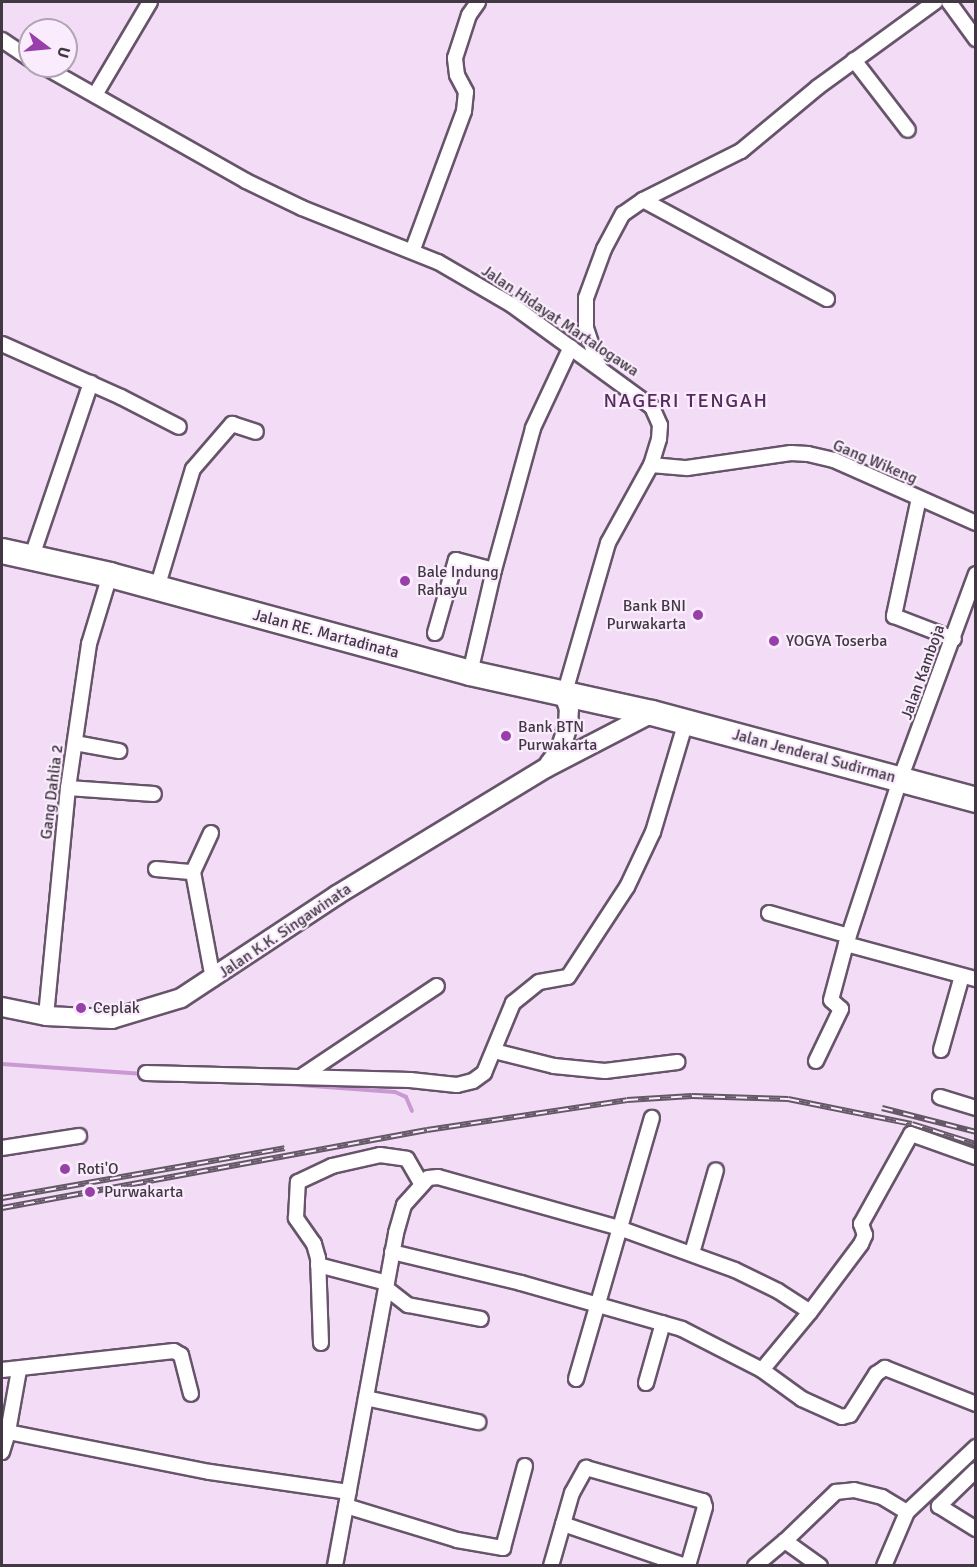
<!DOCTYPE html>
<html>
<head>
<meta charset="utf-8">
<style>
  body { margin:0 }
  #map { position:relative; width:977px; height:1567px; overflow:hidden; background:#f2dcf6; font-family:Signika,sans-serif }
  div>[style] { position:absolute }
  .stream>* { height:4px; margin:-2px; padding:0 2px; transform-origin:2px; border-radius:2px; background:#ca98d3 }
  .roads { filter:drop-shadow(2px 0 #67546a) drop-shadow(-2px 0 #67546a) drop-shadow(0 2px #67546a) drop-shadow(0 -2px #67546a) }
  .street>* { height:14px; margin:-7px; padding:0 7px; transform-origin:7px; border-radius:7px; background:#fff }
  .secondary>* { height:18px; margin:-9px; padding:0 9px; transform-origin:9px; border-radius:9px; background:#fff }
  .highway>* { height:24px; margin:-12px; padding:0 12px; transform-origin:12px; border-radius:12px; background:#fff }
  .rail>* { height:6px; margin-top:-3px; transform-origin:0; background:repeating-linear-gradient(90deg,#faecfd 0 11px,#645866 0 22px); box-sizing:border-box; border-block:2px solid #645866 }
  .dots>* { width:16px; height:16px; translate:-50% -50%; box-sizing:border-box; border:3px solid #faecfd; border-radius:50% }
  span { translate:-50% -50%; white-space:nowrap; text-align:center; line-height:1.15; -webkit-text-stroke:4.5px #faecfd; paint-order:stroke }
  .street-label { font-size:16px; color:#413843 }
  .poi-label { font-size:16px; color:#413843 }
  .left { translate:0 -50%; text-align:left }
  .right { translate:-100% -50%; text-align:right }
  .quarter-label { font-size:20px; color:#562a5e; letter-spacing:1.5px }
  .frame { position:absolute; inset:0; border:3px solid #413843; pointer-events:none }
  .north { position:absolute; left:18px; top:18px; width:60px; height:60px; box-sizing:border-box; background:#faecfd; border:2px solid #b0a4b3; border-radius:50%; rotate:106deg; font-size:16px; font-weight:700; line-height:24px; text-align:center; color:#413843 }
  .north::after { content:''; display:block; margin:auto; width:21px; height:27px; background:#993faa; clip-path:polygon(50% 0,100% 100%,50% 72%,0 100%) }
</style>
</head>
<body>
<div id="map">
  <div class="stream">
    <i style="left:2px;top:1064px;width:142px;rotate:4deg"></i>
    <i style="left:272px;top:1083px;width:123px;rotate:4.2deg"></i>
    <i style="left:395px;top:1092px;width:12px;rotate:24deg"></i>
    <i style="left:406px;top:1097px;width:15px;rotate:67deg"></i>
    <i style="left:404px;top:1197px;width:17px;rotate:-54deg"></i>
    <i style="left:342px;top:1487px;width:32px;rotate:-79deg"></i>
    <i style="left:327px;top:1566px;width:73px;rotate:-79deg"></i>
  </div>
  <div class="roads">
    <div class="street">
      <i style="left:949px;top:2px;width:46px;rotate:53.9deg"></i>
      <i style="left:2px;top:40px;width:34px;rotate:34deg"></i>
      <i style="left:854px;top:60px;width:88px;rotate:52.4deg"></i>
      <i style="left:43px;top:66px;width:233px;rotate:29.5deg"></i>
      <i style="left:246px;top:181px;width:62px;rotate:25.7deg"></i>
      <i style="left:302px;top:208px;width:146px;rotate:21.7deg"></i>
      <i style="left:438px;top:262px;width:86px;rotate:30.2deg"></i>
      <i style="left:512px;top:305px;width:173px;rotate:36.1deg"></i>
      <i style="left:652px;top:407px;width:20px;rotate:66deg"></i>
      <i style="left:660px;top:425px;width:14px;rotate:94deg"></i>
      <i style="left:659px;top:439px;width:27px;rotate:107deg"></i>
      <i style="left:651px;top:465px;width:89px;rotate:118.9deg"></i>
      <i style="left:608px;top:543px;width:158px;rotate:106.1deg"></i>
      <i style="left:95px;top:95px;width:108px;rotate:-59.4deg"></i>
      <i style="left:643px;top:200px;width:209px;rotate:28.3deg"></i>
      <i style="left:413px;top:249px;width:147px;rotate:-69.7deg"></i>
      <i style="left:464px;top:111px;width:19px;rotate:-84deg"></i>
      <i style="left:466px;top:92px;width:19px;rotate:-118deg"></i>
      <i style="left:457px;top:75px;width:17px;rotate:-97deg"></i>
      <i style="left:455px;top:58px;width:45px;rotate:-72deg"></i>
      <i style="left:469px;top:15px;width:16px;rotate:-55deg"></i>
      <i style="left:2px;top:344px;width:130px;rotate:24deg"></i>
      <i style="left:121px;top:397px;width:65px;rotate:27.3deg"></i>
      <i style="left:599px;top:367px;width:41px;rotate:-108.4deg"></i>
      <i style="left:586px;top:328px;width:30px;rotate:-90deg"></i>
      <i style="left:586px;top:298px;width:52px;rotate:-69.8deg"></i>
      <i style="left:604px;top:249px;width:40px;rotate:-62deg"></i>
      <i style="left:623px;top:214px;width:24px;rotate:-35deg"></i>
      <i style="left:643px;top:200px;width:110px;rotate:-26.6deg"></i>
      <i style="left:741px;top:151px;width:100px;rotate:-39.7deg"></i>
      <i style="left:818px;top:87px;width:145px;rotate:-36deg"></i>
      <i style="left:651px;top:465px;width:36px;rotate:5deg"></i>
      <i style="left:687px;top:468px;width:105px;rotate:-8.2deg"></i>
      <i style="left:791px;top:453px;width:17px;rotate:3deg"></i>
      <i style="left:808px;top:454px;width:27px;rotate:13deg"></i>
      <i style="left:834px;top:460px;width:155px;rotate:23.9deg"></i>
      <i style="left:919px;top:498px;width:121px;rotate:102deg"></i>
      <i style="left:894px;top:616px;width:64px;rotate:21deg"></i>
      <i style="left:31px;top:559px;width:186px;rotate:-71.2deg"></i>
      <i style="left:976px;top:574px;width:220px;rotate:110.3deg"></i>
      <i style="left:900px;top:780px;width:173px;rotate:108.2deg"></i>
      <i style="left:846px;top:944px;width:135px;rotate:15.1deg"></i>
      <i style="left:157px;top:588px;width:124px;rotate:-73.2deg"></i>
      <i style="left:193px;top:469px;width:60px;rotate:-49.1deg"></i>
      <i style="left:232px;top:424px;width:25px;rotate:18deg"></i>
      <i style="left:435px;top:633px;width:76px;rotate:-74deg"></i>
      <i style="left:456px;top:560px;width:39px;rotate:15deg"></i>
      <i style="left:494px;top:570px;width:147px;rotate:-74.6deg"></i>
      <i style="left:533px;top:428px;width:89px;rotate:-64.9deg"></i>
      <i style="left:470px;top:673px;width:106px;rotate:-76.9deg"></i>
      <i style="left:75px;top:743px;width:45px;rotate:10.3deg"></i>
      <i style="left:68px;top:788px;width:86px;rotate:4deg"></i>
      <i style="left:211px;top:833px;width:43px;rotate:114.8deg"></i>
      <i style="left:193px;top:872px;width:109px;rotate:79.4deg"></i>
      <i style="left:156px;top:869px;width:37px;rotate:5deg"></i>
      <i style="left:769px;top:913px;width:83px;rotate:16deg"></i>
      <i style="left:46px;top:1016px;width:229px;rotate:-84.5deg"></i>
      <i style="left:68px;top:788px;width:146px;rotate:-81.7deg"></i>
      <i style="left:89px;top:644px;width:72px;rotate:-73.1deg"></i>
      <i style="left:941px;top:1050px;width:77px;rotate:-74.2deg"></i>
      <i style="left:494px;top:1051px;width:62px;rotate:14deg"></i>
      <i style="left:554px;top:1066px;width:51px;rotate:5.6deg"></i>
      <i style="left:605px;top:1071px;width:73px;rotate:-7.1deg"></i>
      <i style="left:816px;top:1061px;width:58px;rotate:-64.3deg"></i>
      <i style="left:841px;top:1009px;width:13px;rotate:-138deg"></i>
      <i style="left:831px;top:1000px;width:58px;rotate:-75deg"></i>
      <i style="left:146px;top:1073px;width:264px;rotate:1.5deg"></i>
      <i style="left:410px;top:1080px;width:47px;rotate:6.1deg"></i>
      <i style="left:457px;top:1085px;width:16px;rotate:-14deg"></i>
      <i style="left:473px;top:1081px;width:14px;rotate:-36deg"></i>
      <i style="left:484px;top:1073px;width:76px;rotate:-67.5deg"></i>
      <i style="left:513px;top:1003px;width:33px;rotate:-39deg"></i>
      <i style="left:539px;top:982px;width:29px;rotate:-10deg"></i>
      <i style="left:568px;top:977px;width:108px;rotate:-56.8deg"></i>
      <i style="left:627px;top:887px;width:61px;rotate:-64.7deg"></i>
      <i style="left:653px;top:832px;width:116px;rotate:-73.4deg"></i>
      <i style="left:302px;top:1076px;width:162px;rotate:-33.7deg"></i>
      <i style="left:940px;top:1097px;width:38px;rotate:17deg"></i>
      <i style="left:2px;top:1148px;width:78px;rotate:-8.9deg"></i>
      <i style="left:392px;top:1252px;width:133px;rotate:13.5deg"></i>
      <i style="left:521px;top:1283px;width:167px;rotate:15.9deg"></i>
      <i style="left:682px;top:1329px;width:90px;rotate:27.1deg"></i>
      <i style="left:762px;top:1370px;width:49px;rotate:35.9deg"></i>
      <i style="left:802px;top:1399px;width:44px;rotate:24.2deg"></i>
      <i style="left:842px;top:1417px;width:8px;rotate:-14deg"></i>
      <i style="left:850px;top:1415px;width:49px;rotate:-57.6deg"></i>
      <i style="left:876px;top:1374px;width:11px;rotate:-34deg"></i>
      <i style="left:885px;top:1368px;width:98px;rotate:21.6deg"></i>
      <i style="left:692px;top:1253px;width:86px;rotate:-73.9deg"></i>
      <i style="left:318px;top:1265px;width:71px;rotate:14.6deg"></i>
      <i style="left:386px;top:1288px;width:28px;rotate:38deg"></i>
      <i style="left:408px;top:1305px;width:74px;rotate:10.9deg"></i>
      <i style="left:810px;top:1312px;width:85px;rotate:-53.1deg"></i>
      <i style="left:861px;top:1244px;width:10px;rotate:-66deg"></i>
      <i style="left:865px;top:1235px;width:12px;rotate:-110deg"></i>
      <i style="left:861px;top:1224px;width:103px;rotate:-60.9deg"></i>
      <i style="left:911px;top:1134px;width:69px;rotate:19.5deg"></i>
      <i style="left:321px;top:1343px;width:85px;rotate:-92deg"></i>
      <i style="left:318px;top:1258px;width:15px;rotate:-106deg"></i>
      <i style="left:314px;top:1244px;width:32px;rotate:-125deg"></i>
      <i style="left:296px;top:1218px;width:36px;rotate:-87deg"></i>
      <i style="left:298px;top:1182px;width:38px;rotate:-25deg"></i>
      <i style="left:332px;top:1166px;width:49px;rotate:-12.9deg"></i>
      <i style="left:380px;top:1155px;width:27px;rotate:8deg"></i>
      <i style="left:407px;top:1159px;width:28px;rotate:60deg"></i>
      <i style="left:2px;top:1370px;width:173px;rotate:-6.3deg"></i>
      <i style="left:174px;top:1351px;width:8px;rotate:30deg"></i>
      <i style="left:181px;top:1355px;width:40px;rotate:75.6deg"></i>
      <i style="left:19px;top:1370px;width:63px;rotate:100.1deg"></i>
      <i style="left:8px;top:1432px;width:206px;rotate:11.2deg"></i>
      <i style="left:210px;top:1472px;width:140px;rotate:8.2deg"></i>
      <i style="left:576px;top:1379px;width:272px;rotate:-73.8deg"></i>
      <i style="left:646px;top:1383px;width:62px;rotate:-74.2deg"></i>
      <i style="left:366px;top:1398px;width:115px;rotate:12.1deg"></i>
      <i style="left:2px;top:1452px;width:21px;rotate:-73deg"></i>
      <i style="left:976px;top:1470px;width:52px;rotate:135.8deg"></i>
      <i style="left:939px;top:1506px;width:44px;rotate:31.9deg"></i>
      <i style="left:346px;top:1506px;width:116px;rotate:17deg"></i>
      <i style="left:457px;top:1540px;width:47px;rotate:9.9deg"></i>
      <i style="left:503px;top:1548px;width:85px;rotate:-75deg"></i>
      <i style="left:563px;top:1524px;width:130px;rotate:18.9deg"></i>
      <i style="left:785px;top:1541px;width:71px;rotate:-43.9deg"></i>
      <i style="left:836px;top:1492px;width:18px;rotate:-6deg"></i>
      <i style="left:854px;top:1490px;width:29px;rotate:14deg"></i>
      <i style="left:882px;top:1497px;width:29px;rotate:31deg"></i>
      <i style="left:335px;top:1566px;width:339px;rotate:-79.6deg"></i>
      <i style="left:396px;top:1233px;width:29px;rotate:-74deg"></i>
      <i style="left:404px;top:1205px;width:36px;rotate:-48deg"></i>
      <i style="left:428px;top:1178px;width:10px;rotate:-6deg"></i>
      <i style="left:438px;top:1177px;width:188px;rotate:15.7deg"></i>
      <i style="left:619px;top:1228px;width:123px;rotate:19.9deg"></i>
      <i style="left:735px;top:1270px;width:48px;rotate:26deg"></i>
      <i style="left:778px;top:1291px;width:38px;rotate:33deg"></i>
      <i style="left:810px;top:1312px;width:75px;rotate:129.6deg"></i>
      <i style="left:551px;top:1566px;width:76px;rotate:-74deg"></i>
      <i style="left:572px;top:1493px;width:29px;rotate:-61deg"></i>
      <i style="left:586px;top:1468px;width:122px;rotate:15.8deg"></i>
      <i style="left:703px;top:1501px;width:6px;rotate:72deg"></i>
      <i style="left:705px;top:1507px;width:61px;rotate:106.1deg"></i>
      <i style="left:755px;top:1566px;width:39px;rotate:-40deg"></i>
      <i style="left:785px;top:1541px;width:43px;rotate:35.5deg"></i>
      <i style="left:884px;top:1566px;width:59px;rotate:-66.9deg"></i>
      <i style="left:907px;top:1512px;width:95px;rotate:-43.3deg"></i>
    </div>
    <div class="secondary">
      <i style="left:549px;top:764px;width:18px;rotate:-52deg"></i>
      <i style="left:560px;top:750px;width:25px;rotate:-72deg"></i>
      <i style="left:568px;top:726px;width:17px;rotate:-87deg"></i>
      <i style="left:569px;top:709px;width:15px;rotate:-110deg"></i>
      <i style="left:2px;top:1007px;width:45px;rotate:11.6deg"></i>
      <i style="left:46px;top:1016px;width:66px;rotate:2.6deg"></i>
      <i style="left:112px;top:1019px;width:72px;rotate:-16.9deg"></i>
      <i style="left:181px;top:998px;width:187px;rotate:-33.4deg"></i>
      <i style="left:337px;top:895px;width:245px;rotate:-31.3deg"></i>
      <i style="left:546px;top:768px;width:119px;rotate:-27.4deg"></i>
    </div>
    <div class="highway">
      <i style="left:2px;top:551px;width:111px;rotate:12.5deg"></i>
      <i style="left:110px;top:575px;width:373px;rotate:15.2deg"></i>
      <i style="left:470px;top:673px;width:186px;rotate:12.4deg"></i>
      <i style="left:652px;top:713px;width:335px;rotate:15deg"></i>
    </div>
  </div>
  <div class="rail">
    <i style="left:882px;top:1108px;width:97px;rotate:14.3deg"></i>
    <i style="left:2px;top:1198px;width:287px;rotate:-10deg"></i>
    <i style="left:2px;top:1208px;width:432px;rotate:-10.4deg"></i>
    <i style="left:427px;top:1130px;width:202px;rotate:-8.5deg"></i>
    <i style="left:627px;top:1100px;width:65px;rotate:-3.5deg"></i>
    <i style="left:692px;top:1096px;width:96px;rotate:1.8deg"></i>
    <i style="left:788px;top:1099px;width:126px;rotate:11.4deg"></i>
    <i style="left:912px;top:1124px;width:67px;rotate:17.4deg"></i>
  </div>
  <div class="dots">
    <i style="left:405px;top:581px;background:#993faa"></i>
    <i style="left:698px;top:615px;background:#993faa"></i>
    <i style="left:774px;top:641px;background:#993faa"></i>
    <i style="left:506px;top:736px;background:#993faa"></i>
    <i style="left:81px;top:1008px;background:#993faa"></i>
    <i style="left:65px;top:1169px;background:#993faa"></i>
    <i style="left:90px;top:1192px;background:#993faa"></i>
  </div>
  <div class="street-label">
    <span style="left:560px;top:321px;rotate:34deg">Jalan Hidayat Martalogawa</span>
    <span style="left:875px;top:462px;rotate:23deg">Gang Wikeng</span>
    <span style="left:326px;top:634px;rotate:15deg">Jalan RE. Martadinata</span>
    <span style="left:923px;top:672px;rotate:-70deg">Jalan Kamboja</span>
    <span style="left:814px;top:756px;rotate:15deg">Jalan Jenderal Sudirman</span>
    <span style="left:52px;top:792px;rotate:-83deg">Gang Dahlia 2</span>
    <span style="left:285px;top:931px;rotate:-34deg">Jalan K.K. Singawinata</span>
  </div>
  <div class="poi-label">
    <span class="left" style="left:417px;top:581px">Bale Indung<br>Rahayu</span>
    <span class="right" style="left:686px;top:615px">Bank BNI<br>Purwakarta</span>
    <span class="left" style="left:786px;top:641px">YOGYA Toserba</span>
    <span class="left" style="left:518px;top:736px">Bank BTN<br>Purwakarta</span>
    <span class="left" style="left:93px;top:1008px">Ceplak</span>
    <span class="left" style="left:77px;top:1169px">Roti'O</span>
    <span class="left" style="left:104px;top:1192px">Purwakarta</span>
  </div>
  <div class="quarter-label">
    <span style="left:686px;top:400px">NAGERI TENGAH</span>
  </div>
  <div class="frame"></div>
  <div class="north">U</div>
</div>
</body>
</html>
